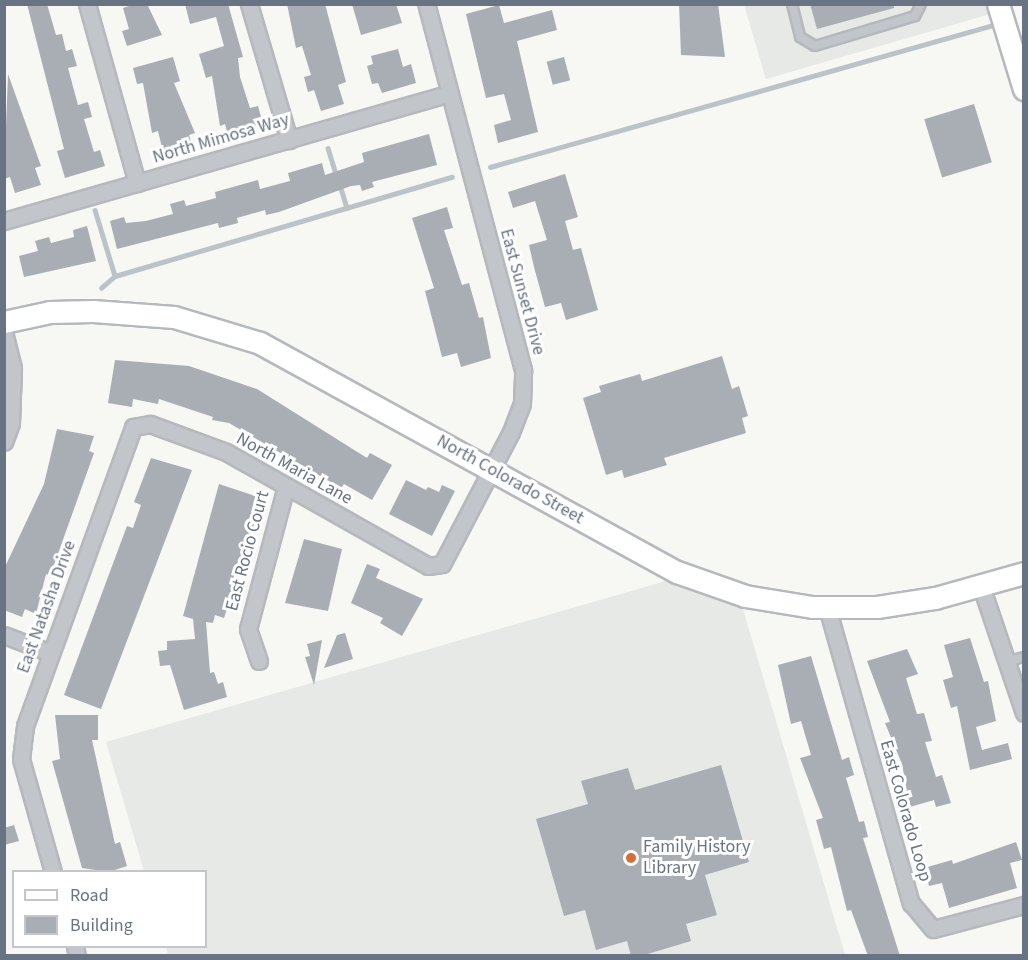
<!DOCTYPE html>
<html>
<head>
<meta charset="utf-8">
<style>
  body { margin:0 }
  #map { position:relative; width:1028px; height:960px; overflow:hidden; background:#f7f7f4; font-family:"Source Sans 3",sans-serif }
  div>[style] { position:absolute }
  .built>* { inset:0; background:#e7e9e7 }
  .stream>* { height:4.5px; margin:-2.25px; padding:0 2.25px; transform-origin:2.25px; border-radius:2.25px; background:#bbc3c9 }
  .building>* { inset:0; background:#a8aeb4; transform-origin:0 0 }
  .roads { filter:drop-shadow(2px 0 #b5b9bd) drop-shadow(-2px 0 #b5b9bd) drop-shadow(0 2px #b5b9bd) drop-shadow(0 -2px #b5b9bd) }
  .lane>* { height:8px; margin:-4px; padding:0 4px; transform-origin:4px; border-radius:4px; background:#c2c5c9 }
  .street>* { height:15px; margin:-7.5px; padding:0 7.5px; transform-origin:7.5px; border-radius:7.5px; background:#c2c5c9 }
  .secondary>* { height:21px; margin:-10.5px; padding:0 10.5px; transform-origin:10.5px; border-radius:10.5px; background:#fff }
  .dots>* { width:16px; height:16px; translate:-50% -50%; box-sizing:border-box; border:3px solid #fff; border-radius:50% }
  span { translate:-50% -50%; white-space:nowrap; text-align:center; line-height:1.15; -webkit-text-stroke:6px #fff; paint-order:stroke }
  .street-label { font-size:18px; color:#687483 }
  .poi-label { font-size:18px; color:#687483 }
  .left { translate:0 -50%; text-align:left }
  .frame { position:absolute; inset:0; border:6px solid #687483; pointer-events:none }
  .legend { position:absolute; left:12px; top:870px; width:195px; height:78px; box-sizing:border-box; background:#fff; border:2px solid #c3c7cd; margin:0; padding:8px 10px; list-style:none; font-size:18px; color:#687483 }
  .legend li { display:flex; align-items:center; gap:12px; height:30px }
  .legend b { width:30px; border:2px solid #c3c7cd }
</style>
</head>
<body>
<div id="map">
  <div class="built">
    <i style="clip-path:polygon(991px 4px,994px 13px,766px 79px,744px 5px)"></i>
    <i style="clip-path:polygon(666px 581px,743px 609px,845px 955px,168px 955px,166px 947px,206px 946px,206px 872px,144px 871px,106px 742px)"></i>
  </div>
  <div class="stream">
    <i style="left:328px;top:148px;width:30px;rotate:73deg"></i>
    <i style="left:490px;top:167px;width:520px;rotate:-15.75deg"></i>
    <i style="left:340px;top:185px;width:24px;rotate:73deg"></i>
    <i style="left:95px;top:210px;width:69px;rotate:73.1deg"></i>
    <i style="left:101px;top:288px;width:18px;rotate:-41deg"></i>
    <i style="left:115px;top:276px;width:351px;rotate:-16.4deg"></i>
  </div>
  <div class="building">
    <i style="clip-path:polygon(27px 4px,47px 4px,56px 35px,62px 34px,66px 51px,72px 49px,77px 66px,68px 68px,78px 105px,88px 102px,92px 117px,84px 119px,94px 152px,100px 150px,105px 166px,65px 178px,57px 151px,64px 149px)"></i>
    <i style="clip-path:polygon(135px 4px,147px 4px,162px 35px,127px 46px,122px 31px,129px 29px,123px 8px)"></i>
    <i style="clip-path:polygon(185px 4px,228px 4px,243px 57px,238px 58px,240px 77px,250px 108px,258px 106px,263px 124px,228px 135px,225px 124px,220px 126px,212px 76px,206px 78px,199px 54px,224px 46px,216px 17px,190px 24px)"></i>
    <i style="clip-path:polygon(287px 4px,325px 4px,346px 82px,338px 85px,344px 104px,321px 111px,314px 90px,308px 92px,304px 77px,311px 75px,302px 46px,296px 48px)"></i>
    <i style="clip-path:polygon(352px 4px,396px 4px,402px 23px,361px 35px)"></i>
    <i style="clip-path:polygon(679px 4px,718px 4px,725px 57px,681px 55px)"></i>
    <i style="clip-path:polygon(810px 4px,894px 4px,894px 8px,817px 29px)"></i>
    <i style="clip-path:polygon(499px 5px,504px 23px,552px 10px,557px 30px,517px 41px,538px 132px,498px 143px,494px 125px,511px 120px,504px 94px,486px 98px,466px 14px)"></i>
    <i style="clip-path:polygon(398px 49px,403px 67px,411px 64px,416px 83px,382px 93px,378px 83px,372px 84px,367px 66px,373px 64px,371px 56px)"></i>
    <i style="clip-path:polygon(173px 57px,180px 81px,174px 83px,195px 133px,189px 135px,192px 145px,163px 152px,158px 131px,152px 133px,143px 83px,137px 84px,133px 68px)"></i>
    <i style="left:564px;top:57px;width:24px;height:18px;rotate:75deg"></i>
    <i style="clip-path:polygon(8px 74px,41px 166px,35px 168px,41px 185px,15px 193px,10px 177px,4px 179px)"></i>
    <i style="left:974px;top:104px;width:61px;height:52px;rotate:73deg"></i>
    <i style="clip-path:polygon(429px 134px,437px 165px,372px 182px,374px 187px,362px 191px,360px 185px,351px 186px,279px 212px,266px 215px,265px 210px,237px 218px,238px 223px,219px 228px,218px 223px,117px 249px,110px 221px,124px 217px,126px 223px,146px 221px,173px 214px,170px 204px,184px 200px,186px 206px,216px 198px,215px 192px,258px 180px,260px 189px,290px 181px,288px 173px,322px 163px,325px 175px,364px 162px,362px 153px)"></i>
    <i style="clip-path:polygon(565px 174px,578px 217px,565px 221px,573px 250px,581px 248px,598px 310px,566px 320px,561px 303px,545px 307px,534px 267px,529px 245px,547px 240px,535px 201px,513px 208px,508px 192px)"></i>
    <i style="clip-path:polygon(447px 207px,453px 228px,444px 230px,462px 285px,469px 283px,479px 318px,483px 317px,491px 358px,461px 367px,457px 353px,442px 357px,425px 291px,434px 288px,412px 218px)"></i>
    <i style="clip-path:polygon(87px 226px,96px 261px,24px 277px,19px 256px,38px 251px,35px 241px,49px 237px,51px 243px,74px 237px,73px 230px)"></i>
    <i style="clip-path:polygon(722px 356px,732px 389px,739px 386px,748px 416px,742px 418px,746px 433px,664px 458px,667px 465px,624px 478px,622px 470px,606px 475px,583px 398px,601px 392px,599px 386px,640px 374px,642px 381px)"></i>
    <i style="clip-path:polygon(115px 360px,189px 366px,257px 389px,367px 458px,370px 453px,392px 465px,372px 500px,344px 484px,341px 488px,229px 423px,212px 420px,213px 417px,159px 399px,158px 404px,133px 399px,132px 407px,108px 403px)"></i>
    <i style="clip-path:polygon(57px 429px,94px 436px,89px 451px,94px 453px,50px 576px,46px 574px,36px 614px,25px 609px,22px 617px,4px 610px,4px 569px,44px 484px)"></i>
    <i style="clip-path:polygon(151px 458px,192px 470px,101px 709px,64px 695px,127px 526px,133px 528px,141px 505px,134px 502px)"></i>
    <i style="clip-path:polygon(406px 480px,426px 490px,428px 487px,439px 492px,442px 485px,455px 491px,432px 536px,389px 514px)"></i>
    <i style="clip-path:polygon(219px 484px,258px 497px,253px 510px,258px 512px,224px 618px,215px 615px,213px 623px,206px 622px,210px 673px,214px 672px,218px 684px,223px 682px,227px 697px,184px 710px,170px 665px,160px 666px,158px 651px,167px 650px,167px 641px,195px 639px,193px 619px,183px 616px)"></i>
    <i style="clip-path:polygon(304px 539px,342px 549px,328px 611px,285px 603px)"></i>
    <i style="clip-path:polygon(367px 564px,380px 569px,376px 578px,423px 599px,402px 636px,380px 623px,383px 618px,351px 603px)"></i>
    <i style="clip-path:polygon(345px 633px,353px 659px,324px 668px,337px 635px)"></i>
    <i style="clip-path:polygon(970px 638px,984px 682px,988px 681px,996px 721px,976px 727px,982px 750px,1008px 743px,1012px 759px,970px 770px,957px 706px,951px 708px,943px 680px,953px 677px,944px 645px)"></i>
    <i style="clip-path:polygon(322px 640px,316px 674px,314px 685px,305px 657px,310px 656px,307px 644px)"></i>
    <i style="clip-path:polygon(907px 649px,918px 674px,906px 678px,917px 714px,924px 713px,932px 741px,925px 742px,936px 777px,942px 775px,951px 803px,936px 807px,934px 800px,910px 807px,902px 764px,885px 723px,890px 722px,867px 661px)"></i>
    <i style="clip-path:polygon(811px 656px,842px 760px,849px 757px,854px 775px,846px 778px,859px 822px,864px 821px,868px 837px,863px 838px,900px 956px,868px 956px,851px 910px,847px 911px,831px 847px,824px 849px,816px 820px,823px 818px,800px 758px,811px 755px,801px 721px,791px 724px,778px 665px)"></i>
    <i style="clip-path:polygon(55px 715px,98px 715px,98px 740px,92px 740px,115px 844px,120px 842px,127px 866px,109px 872px,82px 868px,52px 761px,60px 759px)"></i>
    <i style="clip-path:polygon(721px 765px,749px 862px,705px 875px,717px 915px,686px 924px,691px 941px,641px 956px,631px 956px,627px 941px,596px 950px,585px 910px,564px 916px,536px 819px,588px 804px,581px 781px,628px 768px,635px 790px)"></i>
    <i style="clip-path:polygon(14px 825px,19px 841px,4px 845px,4px 828px)"></i>
    <i style="clip-path:polygon(1016px 842px,1022px 860px,1010px 863px,1017px 888px,949px 908px,942px 883px,929px 886px,924px 868px,952px 860px,953px 864px)"></i>
  </div>
  <div class="roads">
    <div class="lane">
      <i style="left:792px;top:4px;width:34px;rotate:76deg"></i>
      <i style="left:800px;top:37px;width:17px;rotate:31deg"></i>
      <i style="left:815px;top:46px;width:104px;rotate:-16.7deg"></i>
      <i style="left:915px;top:16px;width:13px;rotate:-63deg"></i>
      <i style="left:1006px;top:662px;width:19px;rotate:-16deg"></i>
    </div>
    <div class="street">
      <i style="left:87px;top:4px;width:186px;rotate:74.4deg"></i>
      <i style="left:249px;top:4px;width:142px;rotate:73.6deg"></i>
      <i style="left:4px;top:221px;width:462px;rotate:-16deg"></i>
      <i style="left:4px;top:332px;width:38px;rotate:76deg"></i>
      <i style="left:13px;top:369px;width:54px;rotate:92.1deg"></i>
      <i style="left:11px;top:423px;width:20px;rotate:110deg"></i>
      <i style="left:981px;top:586px;width:134px;rotate:71.3deg"></i>
      <i style="left:827px;top:607px;width:308px;rotate:74.2deg"></i>
      <i style="left:911px;top:903px;width:34px;rotate:50deg"></i>
      <i style="left:933px;top:929px;width:94px;rotate:-14.8deg"></i>
      <i style="left:4px;top:635px;width:50px;rotate:21deg"></i>
      <i style="left:259px;top:661px;width:34px;rotate:-109deg"></i>
      <i style="left:248px;top:629px;width:148px;rotate:-75.1deg"></i>
      <i style="left:53px;top:872px;width:117px;rotate:-105.8deg"></i>
      <i style="left:21px;top:759px;width:33px;rotate:-83deg"></i>
      <i style="left:25px;top:726px;width:318px;rotate:-70.1deg"></i>
      <i style="left:133px;top:427px;width:17px;rotate:-10deg"></i>
      <i style="left:150px;top:424px;width:81px;rotate:20.2deg"></i>
      <i style="left:226px;top:452px;width:232px;rotate:29.4deg"></i>
      <i style="left:428px;top:566px;width:14px;rotate:-8deg"></i>
      <i style="left:442px;top:564px;width:149px;rotate:-62.4deg"></i>
      <i style="left:511px;top:432px;width:30px;rotate:-69deg"></i>
      <i style="left:522px;top:404px;width:34px;rotate:-88deg"></i>
      <i style="left:523px;top:370px;width:379px;rotate:-104.8deg"></i>
      <i style="left:75px;top:946px;width:10px;rotate:79deg"></i>
    </div>
    <div class="secondary">
      <i style="left:998px;top:4px;width:89px;rotate:73deg"></i>
      <i style="left:4px;top:322px;width:47px;rotate:-12.3deg"></i>
      <i style="left:50px;top:312px;width:43px;rotate:-1.3deg"></i>
      <i style="left:93px;top:311px;width:81px;rotate:4.2deg"></i>
      <i style="left:174px;top:317px;width:90px;rotate:16.8deg"></i>
      <i style="left:260px;top:343px;width:476px;rotate:28.8deg"></i>
      <i style="left:677px;top:572px;width:72px;rotate:19.4deg"></i>
      <i style="left:745px;top:596px;width:68px;rotate:9.3deg"></i>
      <i style="left:812px;top:607px;width:65px"></i>
      <i style="left:877px;top:607px;width:59px;rotate:-8.8deg"></i>
      <i style="left:935px;top:598px;width:92px;rotate:-15.7deg"></i>
    </div>
  </div>
  <div class="dots">
    <i style="left:631px;top:858px;background:#d76e34"></i>
  </div>
  <div class="street-label">
    <span style="left:221px;top:139px;rotate:-16deg">North Mimosa Way</span>
    <span style="left:522px;top:292px;rotate:75deg">East Sunset Drive</span>
    <span style="left:294px;top:469px;rotate:29deg">North Maria Lane</span>
    <span style="left:510px;top:480px;rotate:29deg">North Colorado Street</span>
    <span style="left:248px;top:551px;rotate:-75deg">East Rocio Court</span>
    <span style="left:47px;top:607px;rotate:-70deg">East Natasha Drive</span>
    <span style="left:905px;top:811px;rotate:74deg">East Colorado Loop</span>
  </div>
  <div class="poi-label">
    <span class="left" style="left:643px;top:858px">Family History<br>Library</span>
  </div>
  <div class="frame"></div>
  <ul class="legend">
  <li><b style="height:8px;background:#fff"></b>Road</li>
  <li><b style="height:16px;background:#a8aeb4"></b>Building</li>
  </ul>
</div>
</body>
</html>
